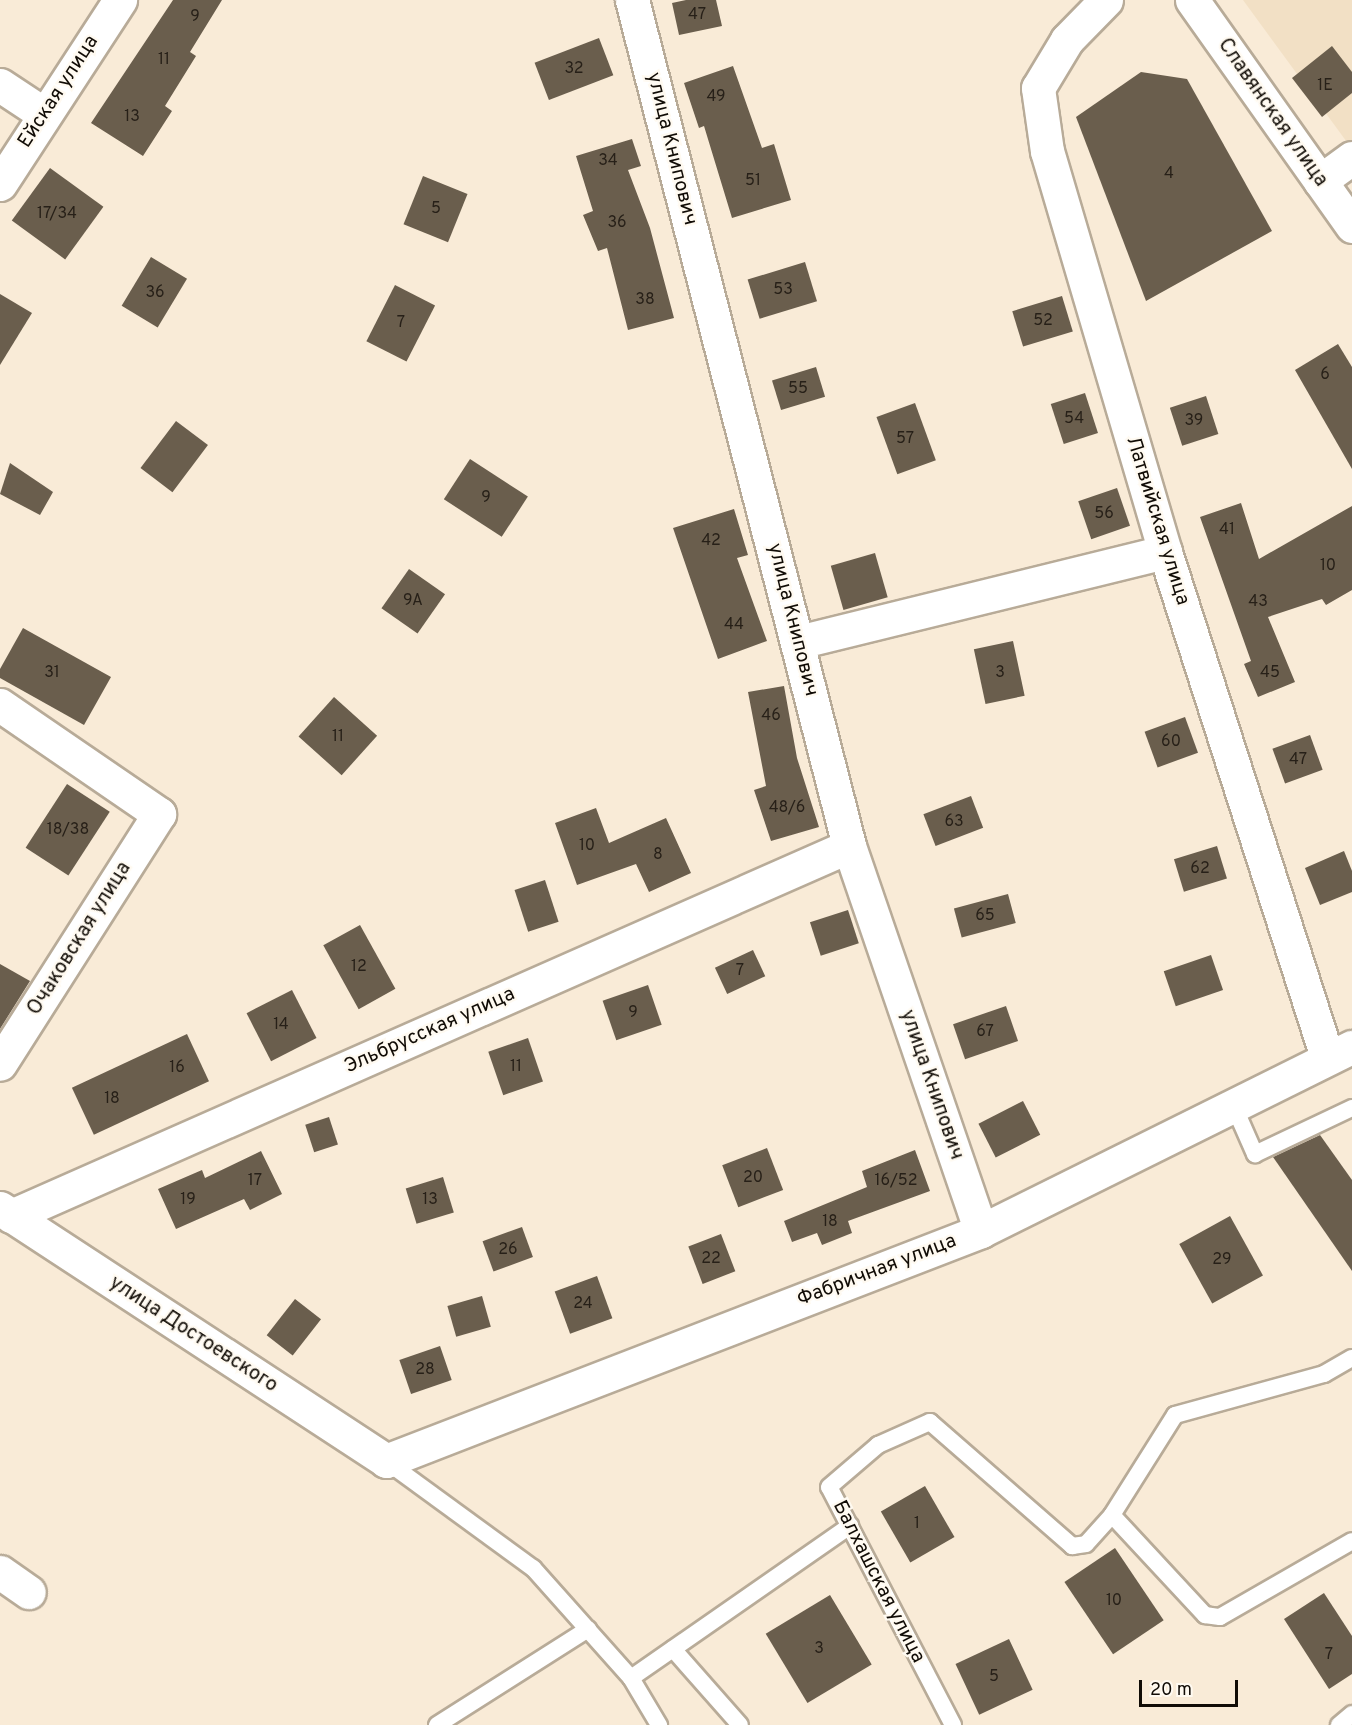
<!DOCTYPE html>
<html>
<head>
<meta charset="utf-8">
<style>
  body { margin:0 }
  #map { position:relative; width:1352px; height:1725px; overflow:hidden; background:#f9ebd7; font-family:Overpass,sans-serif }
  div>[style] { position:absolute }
  .built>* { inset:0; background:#f2e0c5 }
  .building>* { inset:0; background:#6a5e4d; transform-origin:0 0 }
  .roads { filter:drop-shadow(2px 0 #b8ab98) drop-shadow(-2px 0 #b8ab98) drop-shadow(0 2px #b8ab98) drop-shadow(0 -2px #b8ab98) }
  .service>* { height:16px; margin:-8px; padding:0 8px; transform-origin:8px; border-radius:8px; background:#fff }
  .minor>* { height:33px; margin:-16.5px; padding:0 16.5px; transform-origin:16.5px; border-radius:16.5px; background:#fff }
  .secondary>* { height:33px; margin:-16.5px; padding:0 16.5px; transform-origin:16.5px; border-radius:16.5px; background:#fff }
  span { translate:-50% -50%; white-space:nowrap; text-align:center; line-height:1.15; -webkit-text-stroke:4.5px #fffaf1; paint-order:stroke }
  .number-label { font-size:16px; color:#272018 }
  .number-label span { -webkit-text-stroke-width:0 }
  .street-label { font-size:20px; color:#110c06 }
  .scale { position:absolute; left:1139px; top:1680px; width:99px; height:27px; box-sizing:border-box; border:3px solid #110c06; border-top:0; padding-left:8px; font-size:18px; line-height:21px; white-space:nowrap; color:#110c06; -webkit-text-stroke:4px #fffaf1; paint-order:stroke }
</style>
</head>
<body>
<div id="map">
  <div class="built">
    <i style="clip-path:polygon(1243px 0,1352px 0,1352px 149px)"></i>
  </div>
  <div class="building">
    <i style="clip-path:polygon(173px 0,222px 0,190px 52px,196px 56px,165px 106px,172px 111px,143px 156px,91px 123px)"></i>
    <i style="clip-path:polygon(686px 0,716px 0,722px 26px,679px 35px,672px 3px)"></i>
    <i style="left:599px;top:38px;width:40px;height:69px;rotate:69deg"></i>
    <i style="clip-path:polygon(1332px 46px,1352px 72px,1352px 93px,1322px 117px,1292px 78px)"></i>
    <i style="clip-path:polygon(733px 66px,762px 148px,774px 144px,791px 200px,732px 218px,704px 126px,699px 128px,684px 83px)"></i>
    <i style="clip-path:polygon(1141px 72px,1187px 79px,1272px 231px,1146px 301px,1076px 117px)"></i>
    <i style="clip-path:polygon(632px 139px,641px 166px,628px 170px,650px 228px,674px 318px,628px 330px,607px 248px,598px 251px,583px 215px,593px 211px,576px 156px)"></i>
    <i style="left:50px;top:168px;width:66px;height:65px;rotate:36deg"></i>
    <i style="left:423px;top:176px;width:48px;height:52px;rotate:22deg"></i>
    <i style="left:151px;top:257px;width:42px;height:57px;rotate:31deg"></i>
    <i style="left:805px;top:262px;width:41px;height:60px;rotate:73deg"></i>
    <i style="left:395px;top:285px;width:45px;height:63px;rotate:27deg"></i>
    <i style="clip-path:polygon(0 294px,32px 313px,0 365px)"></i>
    <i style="left:1062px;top:296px;width:37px;height:52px;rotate:73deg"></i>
    <i style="clip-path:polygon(1338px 344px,1352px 367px,1352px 469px,1295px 370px)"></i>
    <i style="left:816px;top:367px;width:31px;height:46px;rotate:73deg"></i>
    <i style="left:1085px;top:393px;width:42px;height:36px;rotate:72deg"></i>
    <i style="left:1206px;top:396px;width:40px;height:38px;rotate:72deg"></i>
    <i style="left:915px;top:403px;width:61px;height:41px;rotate:70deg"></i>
    <i style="left:176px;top:421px;width:40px;height:59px;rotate:37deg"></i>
    <i style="left:470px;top:459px;width:69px;height:48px;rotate:33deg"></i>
    <i style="clip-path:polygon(10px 463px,53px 492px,40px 515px,0 494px)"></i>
    <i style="left:1117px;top:488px;width:40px;height:41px;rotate:71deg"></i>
    <i style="clip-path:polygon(1241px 503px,1259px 559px,1352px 506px,1352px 590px,1326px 605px,1322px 599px,1268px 617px,1295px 682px,1258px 697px,1244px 664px,1251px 661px,1200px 517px)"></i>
    <i style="clip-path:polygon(734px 509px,748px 555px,737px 558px,767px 641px,718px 659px,673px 528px)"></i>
    <i style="left:875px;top:553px;width:46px;height:46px;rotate:74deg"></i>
    <i style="left:409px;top:569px;width:44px;height:48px;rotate:35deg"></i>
    <i style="clip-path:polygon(23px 628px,111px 677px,84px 725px,0 678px,0 669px)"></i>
    <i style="left:1013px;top:641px;width:56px;height:40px;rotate:78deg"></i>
    <i style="clip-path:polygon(784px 686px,797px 758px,819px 827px,771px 841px,754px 790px,766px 786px,748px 692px)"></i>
    <i style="left:334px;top:697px;width:58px;height:53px;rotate:42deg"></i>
    <i style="left:1185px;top:717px;width:38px;height:43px;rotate:70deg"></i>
    <i style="left:1310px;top:735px;width:37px;height:40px;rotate:70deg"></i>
    <i style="left:67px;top:784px;width:51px;height:76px;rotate:33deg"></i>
    <i style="left:971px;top:796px;width:34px;height:51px;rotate:69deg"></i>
    <i style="clip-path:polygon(596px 808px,609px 843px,666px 818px,691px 873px,649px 892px,636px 864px,577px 885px,555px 823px)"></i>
    <i style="left:1217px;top:846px;width:34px;height:45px;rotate:73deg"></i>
    <i style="clip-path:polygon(1344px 851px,1352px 871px,1352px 892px,1320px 905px,1305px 868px)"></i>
    <i style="left:545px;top:880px;width:44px;height:32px;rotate:72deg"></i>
    <i style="left:1008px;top:894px;width:30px;height:56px;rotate:75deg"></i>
    <i style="left:848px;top:910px;width:35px;height:40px;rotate:72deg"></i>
    <i style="left:360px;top:925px;width:73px;height:42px;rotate:61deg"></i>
    <i style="left:753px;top:950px;width:29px;height:42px;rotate:65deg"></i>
    <i style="left:1211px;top:955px;width:37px;height:50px;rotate:71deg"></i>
    <i style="clip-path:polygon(0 964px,30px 981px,0 1029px)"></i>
    <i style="left:648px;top:985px;width:42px;height:48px;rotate:71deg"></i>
    <i style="left:292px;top:990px;width:54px;height:51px;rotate:63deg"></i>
    <i style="left:1006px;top:1006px;width:37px;height:56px;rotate:71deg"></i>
    <i style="left:187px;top:1034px;width:52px;height:127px;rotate:65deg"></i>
    <i style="left:528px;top:1038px;width:46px;height:42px;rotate:71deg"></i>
    <i style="left:1023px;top:1101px;width:38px;height:50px;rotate:63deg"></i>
    <i style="left:329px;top:1117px;width:29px;height:25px;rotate:72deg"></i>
    <i style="clip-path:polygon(1320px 1135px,1352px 1180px,1352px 1271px,1273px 1157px)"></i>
    <i style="left:767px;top:1148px;width:45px;height:48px;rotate:69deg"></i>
    <i style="clip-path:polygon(915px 1150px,930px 1191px,848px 1221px,852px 1233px,822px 1245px,817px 1233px,792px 1242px,784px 1221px,867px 1187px,862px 1171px)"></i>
    <i style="clip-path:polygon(261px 1151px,282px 1194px,250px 1210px,244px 1199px,176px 1229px,158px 1189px,202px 1170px,205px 1178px)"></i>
    <i style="left:443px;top:1177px;width:37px;height:39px;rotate:73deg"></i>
    <i style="left:1230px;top:1216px;width:68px;height:58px;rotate:61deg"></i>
    <i style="left:522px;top:1227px;width:32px;height:42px;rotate:70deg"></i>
    <i style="left:721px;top:1234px;width:40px;height:35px;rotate:69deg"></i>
    <i style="left:597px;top:1276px;width:45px;height:45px;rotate:70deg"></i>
    <i style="left:482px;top:1296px;width:32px;height:36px;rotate:74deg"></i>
    <i style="left:295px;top:1299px;width:33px;height:46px;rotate:38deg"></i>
    <i style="left:440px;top:1346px;width:36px;height:43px;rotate:71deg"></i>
    <i style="left:925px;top:1486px;width:59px;height:51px;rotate:60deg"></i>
    <i style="left:1115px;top:1548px;width:87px;height:61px;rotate:56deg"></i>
    <i style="clip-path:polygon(1324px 1593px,1352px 1636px,1352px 1674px,1329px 1689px,1284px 1619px)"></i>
    <i style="left:830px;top:1595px;width:81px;height:75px;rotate:59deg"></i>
    <i style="left:1009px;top:1639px;width:56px;height:59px;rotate:65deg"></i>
  </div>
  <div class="roads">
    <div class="service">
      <i style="left:1233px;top:1104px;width:55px;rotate:66.3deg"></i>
      <i style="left:1255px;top:1154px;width:107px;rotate:-25.4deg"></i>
      <i style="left:386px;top:1461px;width:182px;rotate:36.1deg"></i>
      <i style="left:533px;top:1568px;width:147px;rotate:48.3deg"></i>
      <i style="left:631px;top:1678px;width:267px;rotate:-34.8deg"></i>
      <i style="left:1112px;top:1515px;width:137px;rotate:47.1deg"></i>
      <i style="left:1205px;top:1615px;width:15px;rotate:8deg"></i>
      <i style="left:1220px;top:1617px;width:152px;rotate:-29.9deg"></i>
      <i style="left:673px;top:1649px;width:101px;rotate:48.6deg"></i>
      <i style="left:631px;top:1678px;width:55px;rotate:59.2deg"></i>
      <i style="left:437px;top:1725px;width:179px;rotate:-32.4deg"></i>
      <i style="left:953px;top:1725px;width:268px;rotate:-117.5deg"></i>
      <i style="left:829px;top:1487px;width:65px;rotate:-40.6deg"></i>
      <i style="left:878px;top:1445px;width:57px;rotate:-23.9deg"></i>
      <i style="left:930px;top:1422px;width:189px;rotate:41.1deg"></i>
      <i style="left:1072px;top:1546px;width:14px;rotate:-8deg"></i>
      <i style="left:1086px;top:1544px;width:39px;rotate:-48deg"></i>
      <i style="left:1112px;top:1515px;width:118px;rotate:-57.8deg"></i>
      <i style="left:1175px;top:1415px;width:155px;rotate:-15.4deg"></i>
      <i style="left:1324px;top:1374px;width:32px;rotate:-30deg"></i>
      <i style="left:1339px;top:1725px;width:17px;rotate:-40deg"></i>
    </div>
    <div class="minor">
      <i style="left:632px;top:0;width:873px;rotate:75.61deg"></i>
      <i style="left:849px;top:846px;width:407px;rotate:71.1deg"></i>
      <i style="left:1106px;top:0;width:56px;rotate:134.3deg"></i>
      <i style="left:1067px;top:40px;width:56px;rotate:121.1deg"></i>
      <i style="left:1038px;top:88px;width:64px;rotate:81.9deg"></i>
      <i style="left:1047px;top:151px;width:418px;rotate:73.6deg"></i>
      <i style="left:1165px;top:552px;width:530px;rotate:72.21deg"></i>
      <i style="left:0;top:85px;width:53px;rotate:33.4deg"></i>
      <i style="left:1320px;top:181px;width:39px;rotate:-36deg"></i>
      <i style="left:0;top:184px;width:220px;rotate:-56.9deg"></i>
      <i style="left:798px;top:642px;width:378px;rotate:-13.8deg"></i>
      <i style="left:0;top:705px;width:193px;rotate:34.4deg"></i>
      <i style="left:159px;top:814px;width:296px;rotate:122.5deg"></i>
      <i style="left:0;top:1208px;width:462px;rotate:33.2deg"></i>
      <i style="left:386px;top:1461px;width:638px;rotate:-21.13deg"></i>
      <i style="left:981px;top:1231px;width:414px;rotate:-26.4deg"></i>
      <i style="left:11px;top:1216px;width:916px;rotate:-23.82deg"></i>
      <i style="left:0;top:1572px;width:35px;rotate:35deg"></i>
    </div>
    <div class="secondary">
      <i style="left:1192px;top:0;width:277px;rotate:54.7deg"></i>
    </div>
  </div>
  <div class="number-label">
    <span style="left:697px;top:15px">47</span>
    <span style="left:195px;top:17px">9</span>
    <span style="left:164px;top:60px">11</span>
    <span style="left:574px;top:69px">32</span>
    <span style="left:1325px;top:86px">1Е</span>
    <span style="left:716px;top:97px">49</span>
    <span style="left:132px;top:117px">13</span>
    <span style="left:608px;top:161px">34</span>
    <span style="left:1169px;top:174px">4</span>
    <span style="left:753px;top:181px">51</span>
    <span style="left:436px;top:209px">5</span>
    <span style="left:57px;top:214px">17/34</span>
    <span style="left:617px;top:223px">36</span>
    <span style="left:783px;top:290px">53</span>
    <span style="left:155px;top:293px">36</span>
    <span style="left:645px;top:300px">38</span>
    <span style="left:1043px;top:321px">52</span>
    <span style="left:401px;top:323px">7</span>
    <span style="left:1325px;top:375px">6</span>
    <span style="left:798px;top:389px">55</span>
    <span style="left:1074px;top:419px">54</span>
    <span style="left:1194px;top:421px">39</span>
    <span style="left:905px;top:439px">57</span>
    <span style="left:486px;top:498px">9</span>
    <span style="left:1104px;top:514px">56</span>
    <span style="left:1227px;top:530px">41</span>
    <span style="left:711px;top:541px">42</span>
    <span style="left:1328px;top:566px">10</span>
    <span style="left:413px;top:601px">9А</span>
    <span style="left:1258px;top:602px">43</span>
    <span style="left:734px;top:625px">44</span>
    <span style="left:52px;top:673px">31</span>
    <span style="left:1000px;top:673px">3</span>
    <span style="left:1270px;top:673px">45</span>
    <span style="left:771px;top:716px">46</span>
    <span style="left:338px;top:737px">11</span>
    <span style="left:1171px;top:742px">60</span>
    <span style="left:1298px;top:760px">47</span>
    <span style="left:787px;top:808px">48/6</span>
    <span style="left:954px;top:822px">63</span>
    <span style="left:68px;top:830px">18/38</span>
    <span style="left:587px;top:846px">10</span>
    <span style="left:658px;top:855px">8</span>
    <span style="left:1200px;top:869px">62</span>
    <span style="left:985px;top:916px">65</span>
    <span style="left:359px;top:967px">12</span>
    <span style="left:740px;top:971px">7</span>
    <span style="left:633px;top:1013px">9</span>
    <span style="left:281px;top:1025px">14</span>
    <span style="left:985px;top:1032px">67</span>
    <span style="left:516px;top:1067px">11</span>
    <span style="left:177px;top:1068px">16</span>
    <span style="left:112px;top:1099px">18</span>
    <span style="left:753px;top:1178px">20</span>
    <span style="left:255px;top:1181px">17</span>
    <span style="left:896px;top:1181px">16/52</span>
    <span style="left:188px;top:1200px">19</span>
    <span style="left:430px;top:1200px">13</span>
    <span style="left:830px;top:1222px">18</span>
    <span style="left:508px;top:1250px">26</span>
    <span style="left:711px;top:1259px">22</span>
    <span style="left:1222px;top:1260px">29</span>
    <span style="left:583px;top:1304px">24</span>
    <span style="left:425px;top:1370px">28</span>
    <span style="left:917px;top:1524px">1</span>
    <span style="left:1114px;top:1601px">10</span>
    <span style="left:819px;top:1649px">3</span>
    <span style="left:1329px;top:1655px">7</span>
    <span style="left:994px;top:1677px">5</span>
  </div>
  <div class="street-label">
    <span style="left:59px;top:92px;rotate:-57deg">Ейская улица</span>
    <span style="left:1272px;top:113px;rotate:55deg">Славянская улица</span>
    <span style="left:671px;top:149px;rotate:76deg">улица Книпович</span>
    <span style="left:1157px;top:521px;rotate:73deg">Латвийская улица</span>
    <span style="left:792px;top:620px;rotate:76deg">улица Книпович</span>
    <span style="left:80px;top:939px;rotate:-58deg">Очаковская улица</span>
    <span style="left:430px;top:1031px;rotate:-24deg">Эльбрусская улица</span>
    <span style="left:931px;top:1085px;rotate:71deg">улица Книпович</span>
    <span style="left:877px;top:1271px;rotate:-21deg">Фабричная улица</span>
    <span style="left:193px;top:1335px;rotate:33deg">улица Достоевского</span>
    <span style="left:878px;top:1582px;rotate:63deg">Балхашская улица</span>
  </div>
  <div class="scale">20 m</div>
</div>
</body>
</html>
